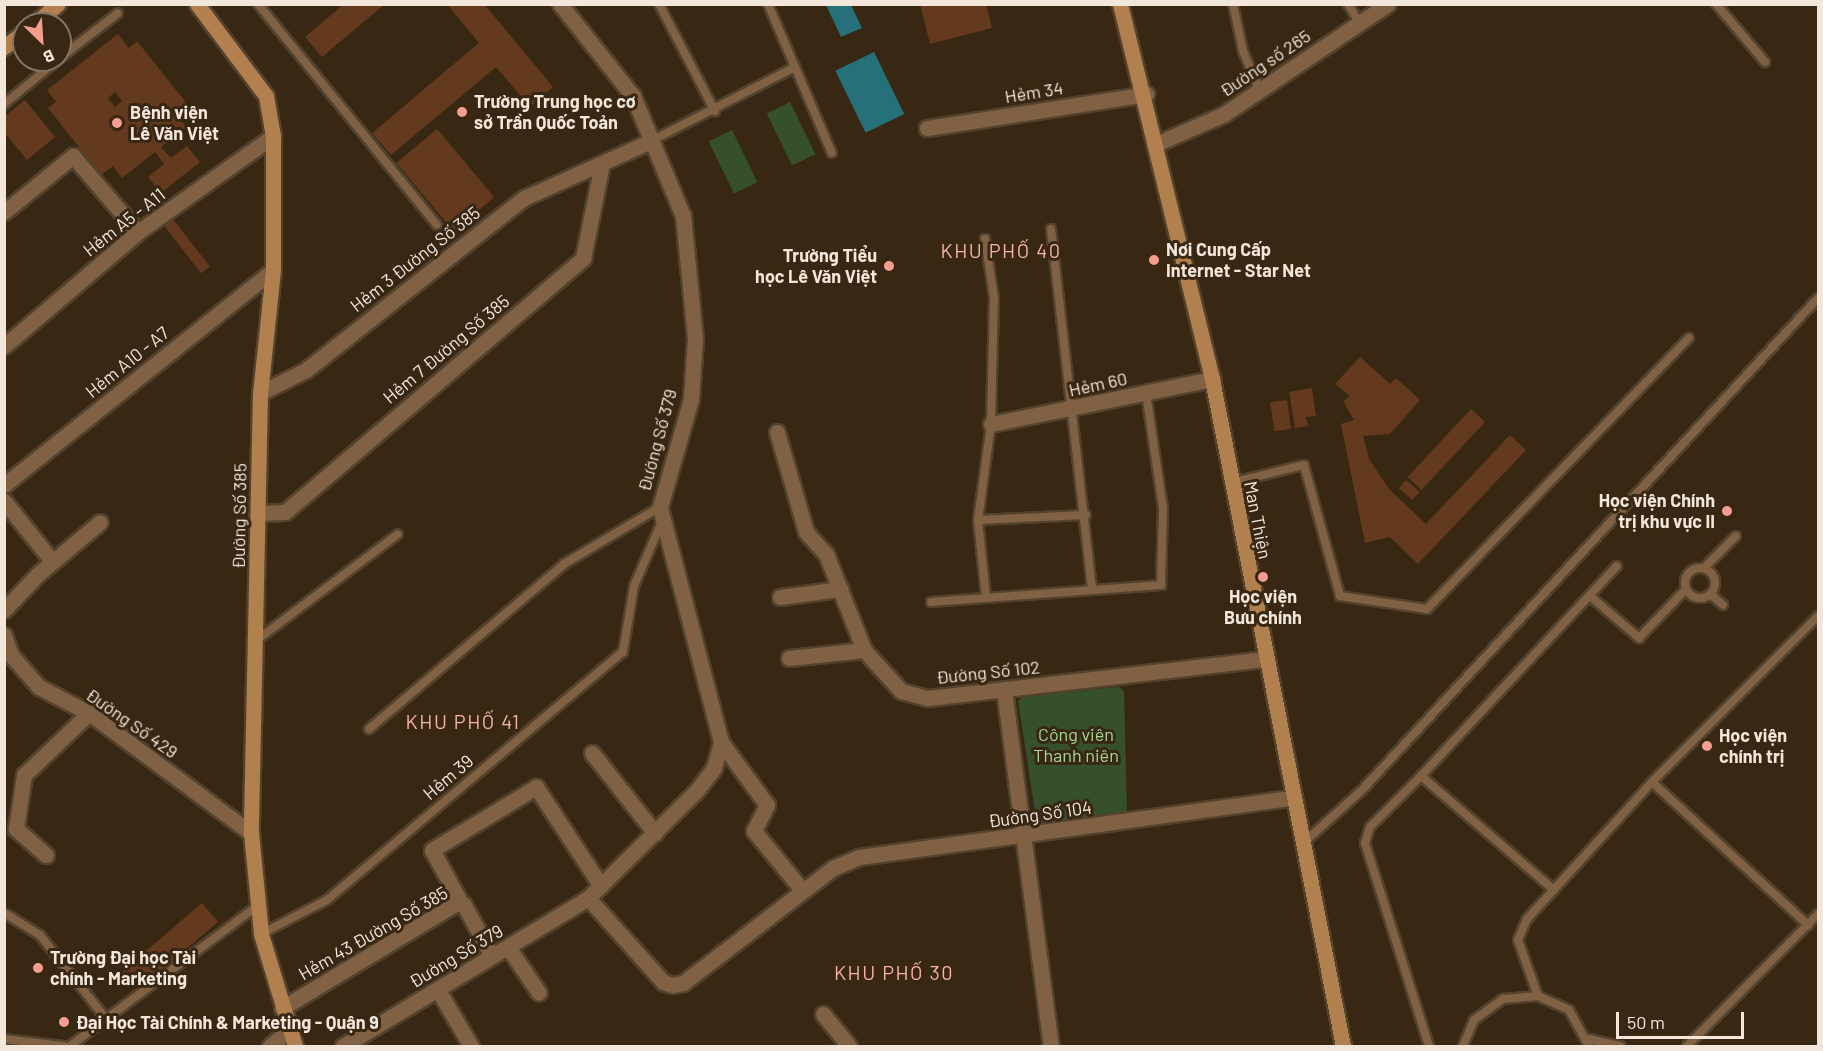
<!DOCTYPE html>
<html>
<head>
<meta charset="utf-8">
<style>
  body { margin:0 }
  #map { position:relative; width:1823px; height:1051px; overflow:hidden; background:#382712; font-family:Barlow,sans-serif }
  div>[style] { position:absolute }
  .green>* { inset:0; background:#35502b; transform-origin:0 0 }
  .water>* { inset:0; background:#26707a; transform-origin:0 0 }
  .building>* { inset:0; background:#643a1e; transform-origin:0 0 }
  .roads { filter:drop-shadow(2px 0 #52422e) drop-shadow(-2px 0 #52422e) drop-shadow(0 2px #52422e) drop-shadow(0 -2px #52422e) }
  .lane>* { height:8px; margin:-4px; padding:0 4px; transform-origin:4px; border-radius:4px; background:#816144 }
  .lane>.ring { margin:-4px; padding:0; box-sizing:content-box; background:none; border:8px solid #816144; border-radius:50% }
  .street>* { height:15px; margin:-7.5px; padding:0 7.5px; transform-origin:7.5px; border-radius:7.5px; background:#816144 }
  .secondary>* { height:15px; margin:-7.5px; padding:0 7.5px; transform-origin:7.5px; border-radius:7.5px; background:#b27f4f }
  .dots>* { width:16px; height:16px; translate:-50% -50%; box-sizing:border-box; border:3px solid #382712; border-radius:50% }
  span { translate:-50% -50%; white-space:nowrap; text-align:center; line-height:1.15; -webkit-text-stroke:6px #382712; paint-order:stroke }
  .street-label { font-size:18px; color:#f2e7da }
  .poi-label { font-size:18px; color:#f2e7da; font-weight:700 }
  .left { translate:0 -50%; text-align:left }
  .right { translate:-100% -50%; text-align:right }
  .park-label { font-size:18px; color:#a5d695 }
  .neighbourhood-label { font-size:20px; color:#f5b2a7; letter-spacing:1.5px }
  .frame { position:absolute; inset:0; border:6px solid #f2e7da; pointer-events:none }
  .north { position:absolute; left:12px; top:12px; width:60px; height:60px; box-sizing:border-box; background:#382712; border:2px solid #827462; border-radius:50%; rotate:155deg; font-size:16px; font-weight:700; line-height:24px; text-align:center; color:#f2e7da }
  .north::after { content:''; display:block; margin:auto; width:21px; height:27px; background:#f59d8f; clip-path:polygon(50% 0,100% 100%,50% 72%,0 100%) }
  .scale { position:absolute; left:1616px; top:1012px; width:128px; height:27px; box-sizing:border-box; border:3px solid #f2e7da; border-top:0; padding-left:8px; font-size:18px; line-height:21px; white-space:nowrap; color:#f2e7da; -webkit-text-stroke:4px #382712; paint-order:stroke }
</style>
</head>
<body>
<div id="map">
  <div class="green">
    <i style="left:790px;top:102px;width:58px;height:26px;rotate:64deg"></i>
    <i style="left:732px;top:130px;width:58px;height:26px;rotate:64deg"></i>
    <i style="clip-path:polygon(1119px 687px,1124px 691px,1127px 813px,1045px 825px,1036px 818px,1018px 701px,1024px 696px)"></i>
  </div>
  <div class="water">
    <i style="clip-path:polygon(826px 5px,851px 5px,862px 28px,841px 37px)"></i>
    <i style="left:874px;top:52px;width:69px;height:43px;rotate:64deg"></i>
  </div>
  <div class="building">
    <i style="clip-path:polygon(344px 4px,385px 4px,322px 57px,305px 37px)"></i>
    <i style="clip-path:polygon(447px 4px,484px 4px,553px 87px,530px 107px,496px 67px,391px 155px,372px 133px,479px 43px)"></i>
    <i style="clip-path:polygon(920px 4px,986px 4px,992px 28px,930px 44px)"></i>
    <i style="clip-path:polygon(evenodd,118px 34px,129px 48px,137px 41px,188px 105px,176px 114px,186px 127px,161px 147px,171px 158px,187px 146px,200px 162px,161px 193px,148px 177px,164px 164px,155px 152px,122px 178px,113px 166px,101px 175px,48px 108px,56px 102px,47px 90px,118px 34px,115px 92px,122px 101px,115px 107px,108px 98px,115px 92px)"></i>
    <i style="clip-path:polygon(25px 100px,55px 137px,27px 160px,4px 132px,4px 117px)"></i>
    <i style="left:437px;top:129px;width:89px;height:53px;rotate:50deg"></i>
    <i style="left:168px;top:213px;width:68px;height:11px;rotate:52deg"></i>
    <i style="clip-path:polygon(1360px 357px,1390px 384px,1396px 378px,1420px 400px,1390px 434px,1363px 436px,1369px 459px,1389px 489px,1426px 524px,1510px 435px,1526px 450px,1418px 564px,1390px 537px,1365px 543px,1341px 424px,1354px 420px,1343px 401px,1350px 396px,1335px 384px)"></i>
    <i style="clip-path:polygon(1312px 388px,1316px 416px,1306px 417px,1308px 426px,1295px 428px,1289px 392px)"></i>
    <i style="left:1287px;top:400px;width:29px;height:17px;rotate:82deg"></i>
    <i style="left:1471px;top:409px;width:19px;height:93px;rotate:43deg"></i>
    <i style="left:1406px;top:480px;width:18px;height:11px;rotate:41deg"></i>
    <i style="clip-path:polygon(202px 903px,218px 922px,145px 984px,127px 981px,120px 973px)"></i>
  </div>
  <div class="roads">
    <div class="lane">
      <i style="left:258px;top:4px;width:284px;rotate:51deg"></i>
      <i style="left:659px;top:4px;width:121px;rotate:62.4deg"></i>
      <i style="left:768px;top:4px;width:162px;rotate:66.8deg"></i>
      <i style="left:1233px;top:4px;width:48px;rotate:78deg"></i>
      <i style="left:1243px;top:51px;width:43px;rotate:67deg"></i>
      <i style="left:1348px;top:4px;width:21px;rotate:59deg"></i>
      <i style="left:1716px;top:4px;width:76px;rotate:49.8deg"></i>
      <i style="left:60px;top:41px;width:13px;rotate:51deg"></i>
      <i style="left:60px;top:58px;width:73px;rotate:-37.8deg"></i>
      <i style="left:4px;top:104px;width:70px;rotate:-39.2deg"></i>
      <i style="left:651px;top:141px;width:162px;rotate:-27.2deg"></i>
      <i style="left:1051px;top:229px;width:361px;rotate:83.5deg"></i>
      <i style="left:985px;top:239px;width:60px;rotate:81.3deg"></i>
      <i style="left:994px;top:298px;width:126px;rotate:91.4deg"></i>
      <i style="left:991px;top:424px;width:97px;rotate:97.7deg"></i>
      <i style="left:978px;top:520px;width:78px;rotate:84.1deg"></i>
      <i style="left:1231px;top:483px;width:75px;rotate:-13.9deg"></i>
      <i style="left:1304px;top:465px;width:136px;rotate:74.6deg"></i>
      <i style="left:1340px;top:596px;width:88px;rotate:8.5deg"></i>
      <i style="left:1427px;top:609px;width:377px;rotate:-46deg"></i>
      <i style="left:978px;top:520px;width:108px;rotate:-2.7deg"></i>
      <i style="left:1704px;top:568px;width:45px;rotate:-45deg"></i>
      <i class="ring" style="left:1685px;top:568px;width:22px;height:22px"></i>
      <i style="left:1710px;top:594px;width:17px;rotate:40deg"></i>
      <i style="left:1590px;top:596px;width:65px;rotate:40.6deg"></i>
      <i style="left:1639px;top:638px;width:68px;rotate:-46.2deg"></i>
      <i style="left:931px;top:602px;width:231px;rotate:-4.2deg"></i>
      <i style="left:1161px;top:585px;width:77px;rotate:-88.5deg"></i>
      <i style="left:1163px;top:508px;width:116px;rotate:-98.4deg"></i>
      <i style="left:257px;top:640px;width:176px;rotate:-36.9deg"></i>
      <i style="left:369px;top:729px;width:255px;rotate:-40.2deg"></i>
      <i style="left:564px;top:564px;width:112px;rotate:-30.7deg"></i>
      <i style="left:1421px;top:776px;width:287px;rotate:-47deg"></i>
      <i style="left:1652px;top:782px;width:212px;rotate:42.5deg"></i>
      <i style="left:1302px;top:844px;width:79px;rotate:-41.9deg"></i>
      <i style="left:1361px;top:791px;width:672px;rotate:-47.17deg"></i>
      <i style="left:6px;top:914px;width:40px;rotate:32deg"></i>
      <i style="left:40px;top:935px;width:107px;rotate:51.8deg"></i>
      <i style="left:261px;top:934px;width:74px;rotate:-27.3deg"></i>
      <i style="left:327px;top:900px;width:386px;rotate:-40deg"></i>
      <i style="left:623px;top:652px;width:67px;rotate:-80.5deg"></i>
      <i style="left:634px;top:586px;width:73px;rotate:-66.6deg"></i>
      <i style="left:1538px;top:996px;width:59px;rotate:-109.7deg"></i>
      <i style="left:1518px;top:940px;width:23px;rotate:-67deg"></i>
      <i style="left:1527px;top:919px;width:185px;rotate:-47.6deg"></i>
      <i style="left:1652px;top:782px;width:235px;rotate:-45deg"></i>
      <i style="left:4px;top:1039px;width:60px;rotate:6.7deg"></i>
      <i style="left:1589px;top:1039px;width:32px;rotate:13deg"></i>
      <i style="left:70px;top:1046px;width:234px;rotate:-36.8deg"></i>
      <i style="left:1429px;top:1046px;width:213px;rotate:-107.5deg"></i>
      <i style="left:1365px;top:843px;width:17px;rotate:-73deg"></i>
      <i style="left:1370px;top:827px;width:72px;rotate:-45deg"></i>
      <i style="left:1421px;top:776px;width:175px;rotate:40.6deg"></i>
      <i style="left:1463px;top:1046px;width:28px;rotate:-67deg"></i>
      <i style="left:1474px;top:1020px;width:36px;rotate:-36deg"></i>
      <i style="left:1503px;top:999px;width:35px;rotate:-5deg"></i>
      <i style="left:1538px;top:996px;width:34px;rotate:24deg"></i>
      <i style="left:1569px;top:1010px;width:41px;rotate:60.9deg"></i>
      <i style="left:1687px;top:1046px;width:186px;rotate:-45.2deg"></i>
    </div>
    <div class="street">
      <i style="left:927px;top:128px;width:222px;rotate:-8.8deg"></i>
      <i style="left:1158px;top:143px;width:72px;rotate:-23.7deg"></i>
      <i style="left:1224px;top:114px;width:197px;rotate:-33.9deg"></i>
      <i style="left:4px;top:212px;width:89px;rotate:-39.1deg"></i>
      <i style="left:73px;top:156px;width:100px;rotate:49.5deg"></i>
      <i style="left:4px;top:346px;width:176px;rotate:-40.4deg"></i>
      <i style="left:138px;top:232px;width:166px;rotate:-35.4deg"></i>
      <i style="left:260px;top:393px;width:51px;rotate:-26.6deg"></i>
      <i style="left:306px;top:370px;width:278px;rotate:-38.3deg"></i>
      <i style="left:524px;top:198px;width:139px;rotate:-24.2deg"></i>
      <i style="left:991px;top:424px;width:226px;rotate:-11.5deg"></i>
      <i style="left:777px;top:432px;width:104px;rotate:73.8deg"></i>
      <i style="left:806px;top:532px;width:30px;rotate:48deg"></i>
      <i style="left:826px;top:554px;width:103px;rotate:68.4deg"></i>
      <i style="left:864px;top:650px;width:55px;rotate:47.9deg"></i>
      <i style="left:901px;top:691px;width:28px;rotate:15deg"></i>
      <i style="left:928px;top:698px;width:338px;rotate:-6.6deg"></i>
      <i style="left:4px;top:485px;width:344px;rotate:-38.6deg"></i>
      <i style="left:4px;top:501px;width:77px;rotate:51.3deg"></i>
      <i style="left:258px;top:513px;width:27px;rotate:-2deg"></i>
      <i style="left:285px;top:512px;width:392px;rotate:-40.4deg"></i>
      <i style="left:583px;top:258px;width:91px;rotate:-78.6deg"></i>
      <i style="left:780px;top:597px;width:61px;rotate:-7.6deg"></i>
      <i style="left:4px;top:610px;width:48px;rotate:-46.7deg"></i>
      <i style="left:37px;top:575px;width:82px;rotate:-40.1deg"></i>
      <i style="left:4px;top:635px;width:21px;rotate:71deg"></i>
      <i style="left:11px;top:655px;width:43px;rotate:48.8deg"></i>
      <i style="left:39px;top:687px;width:56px;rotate:27.5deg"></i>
      <i style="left:89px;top:713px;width:202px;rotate:36.5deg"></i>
      <i style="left:789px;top:658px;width:75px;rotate:-6.1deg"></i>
      <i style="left:1004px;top:690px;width:359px;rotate:82.5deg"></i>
      <i style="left:721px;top:742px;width:78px;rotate:53.9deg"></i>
      <i style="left:767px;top:805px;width:29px;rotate:117deg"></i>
      <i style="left:754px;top:831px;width:77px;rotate:50.8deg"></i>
      <i style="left:592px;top:753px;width:102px;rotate:51.8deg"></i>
      <i style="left:46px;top:855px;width:40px;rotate:-139deg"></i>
      <i style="left:16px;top:829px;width:55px;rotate:-81.6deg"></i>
      <i style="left:24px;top:775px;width:90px;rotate:-43.6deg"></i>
      <i style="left:588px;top:898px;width:113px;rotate:48.2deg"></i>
      <i style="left:663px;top:982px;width:9px;rotate:18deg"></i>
      <i style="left:672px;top:985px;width:11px;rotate:-10deg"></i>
      <i style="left:683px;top:983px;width:189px;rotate:-37.5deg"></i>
      <i style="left:833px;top:868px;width:28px;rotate:-23deg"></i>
      <i style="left:859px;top:857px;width:437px;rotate:-7.8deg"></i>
      <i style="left:461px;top:903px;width:60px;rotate:-118.7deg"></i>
      <i style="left:432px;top:850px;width:122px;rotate:-31.2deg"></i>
      <i style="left:536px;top:787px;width:118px;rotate:56.7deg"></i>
      <i style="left:508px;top:947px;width:55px;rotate:56deg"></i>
      <i style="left:438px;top:990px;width:65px;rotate:59.5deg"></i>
      <i style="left:282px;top:1008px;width:204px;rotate:-31deg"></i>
      <i style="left:457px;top:903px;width:7px;rotate:16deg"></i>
      <i style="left:464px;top:905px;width:58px;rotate:61.2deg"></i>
      <i style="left:823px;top:1014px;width:41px;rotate:50.9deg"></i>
      <i style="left:270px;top:1046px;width:23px;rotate:-40deg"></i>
      <i style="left:343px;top:1046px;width:286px;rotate:-31.1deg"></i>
      <i style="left:588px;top:898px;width:155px;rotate:-44.7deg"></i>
      <i style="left:698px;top:789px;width:26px;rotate:-53deg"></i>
      <i style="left:714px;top:768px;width:27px;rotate:-75deg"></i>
      <i style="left:721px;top:742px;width:243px;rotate:-104.6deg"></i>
      <i style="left:660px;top:507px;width:112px;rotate:-74deg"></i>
      <i style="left:691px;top:399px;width:61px;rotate:-86.2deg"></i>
      <i style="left:695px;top:338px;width:123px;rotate:-95.6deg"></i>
      <i style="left:683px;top:216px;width:130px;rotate:-112.6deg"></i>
      <i style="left:633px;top:96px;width:117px;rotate:-128.4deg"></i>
    </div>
    <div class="secondary">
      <i style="left:197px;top:4px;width:115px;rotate:53.1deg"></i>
      <i style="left:266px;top:96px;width:41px;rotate:80.1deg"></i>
      <i style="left:273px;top:136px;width:134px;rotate:90deg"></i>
      <i style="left:273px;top:270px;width:124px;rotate:96deg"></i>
      <i style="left:260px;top:393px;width:440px;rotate:91.2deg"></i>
      <i style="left:251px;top:833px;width:101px;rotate:84.3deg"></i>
      <i style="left:261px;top:934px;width:117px;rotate:73.1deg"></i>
      <i style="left:1120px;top:4px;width:386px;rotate:76.2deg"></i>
      <i style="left:1212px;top:379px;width:680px;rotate:78.89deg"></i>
      <i style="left:34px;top:24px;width:31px;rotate:-40deg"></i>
      <i style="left:4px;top:47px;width:25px;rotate:-37deg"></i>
    </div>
  </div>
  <div class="dots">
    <i style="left:462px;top:112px;background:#f59d8f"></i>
    <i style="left:117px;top:123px;background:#f59d8f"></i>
    <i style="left:1154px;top:260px;background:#f59d8f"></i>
    <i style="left:889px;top:266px;background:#f59d8f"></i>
    <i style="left:1727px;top:511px;background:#f59d8f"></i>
    <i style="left:1263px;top:577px;background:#f59d8f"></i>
    <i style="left:1707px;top:746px;background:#f59d8f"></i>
    <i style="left:38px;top:968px;background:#f59d8f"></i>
    <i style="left:64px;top:1022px;background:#f59d8f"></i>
  </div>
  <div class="street-label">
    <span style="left:1265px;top:63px;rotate:-34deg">Đường số 265</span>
    <span style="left:1034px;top:92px;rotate:-9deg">Hẻm 34</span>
    <span style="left:124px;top:222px;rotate:-38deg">Hẻm A5 - A11</span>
    <span style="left:415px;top:259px;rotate:-38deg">Hẻm 3 Đường Số 385</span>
    <span style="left:446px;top:349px;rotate:-40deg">Hẻm 7 Đường Số 385</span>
    <span style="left:127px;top:362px;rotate:-39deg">Hẻm A10 - A7</span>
    <span style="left:1098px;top:384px;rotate:-12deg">Hẻm 60</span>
    <span style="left:657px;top:440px;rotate:-75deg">Đường Số 379</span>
    <span style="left:239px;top:516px;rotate:-89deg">Đường Số 385</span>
    <span style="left:1258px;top:520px;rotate:79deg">Man Thiện</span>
    <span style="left:988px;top:672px;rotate:-6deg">Đường Số 102</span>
    <span style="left:132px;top:723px;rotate:35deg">Đường Số 429</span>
    <span style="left:448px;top:777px;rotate:-40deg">Hẻm 39</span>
    <span style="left:1040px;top:814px;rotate:-8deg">Đường Số 104</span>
    <span style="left:373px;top:933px;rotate:-30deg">Hẻm 43 Đường Số 385</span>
    <span style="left:456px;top:956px;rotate:-31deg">Đường Số 379</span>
  </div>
  <div class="poi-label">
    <span class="left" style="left:474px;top:112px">Trường Trung học cơ<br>sở Trần Quốc Toản</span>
    <span class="left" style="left:130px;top:123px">Bệnh viện<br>Lê Văn Việt</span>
    <span class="left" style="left:1166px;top:260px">Nơi Cung Cấp<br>Internet - Star Net</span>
    <span class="right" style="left:877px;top:266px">Trường Tiểu<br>học Lê Văn Việt</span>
    <span class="right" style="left:1715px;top:511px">Học viện Chính<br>trị khu vực II</span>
    <span style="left:1263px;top:607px">Học viện<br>Bưu chính</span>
    <span class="left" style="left:1719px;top:746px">Học viện<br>chính trị</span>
    <span class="left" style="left:50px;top:968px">Trường Đại học Tài<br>chính - Marketing</span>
    <span class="left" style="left:76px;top:1022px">Đại Học Tài Chính &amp; Marketing - Quận 9</span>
  </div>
  <div class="park-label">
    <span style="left:1076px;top:745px">Công viên<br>Thanh niên</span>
  </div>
  <div class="neighbourhood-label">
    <span style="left:1001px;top:250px">KHU PHỐ 40</span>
    <span style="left:463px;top:721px">KHU PHỐ 41</span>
    <span style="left:894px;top:972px">KHU PHỐ 30</span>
  </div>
  <div class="frame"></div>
  <div class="north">B</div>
  <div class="scale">50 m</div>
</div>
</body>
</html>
